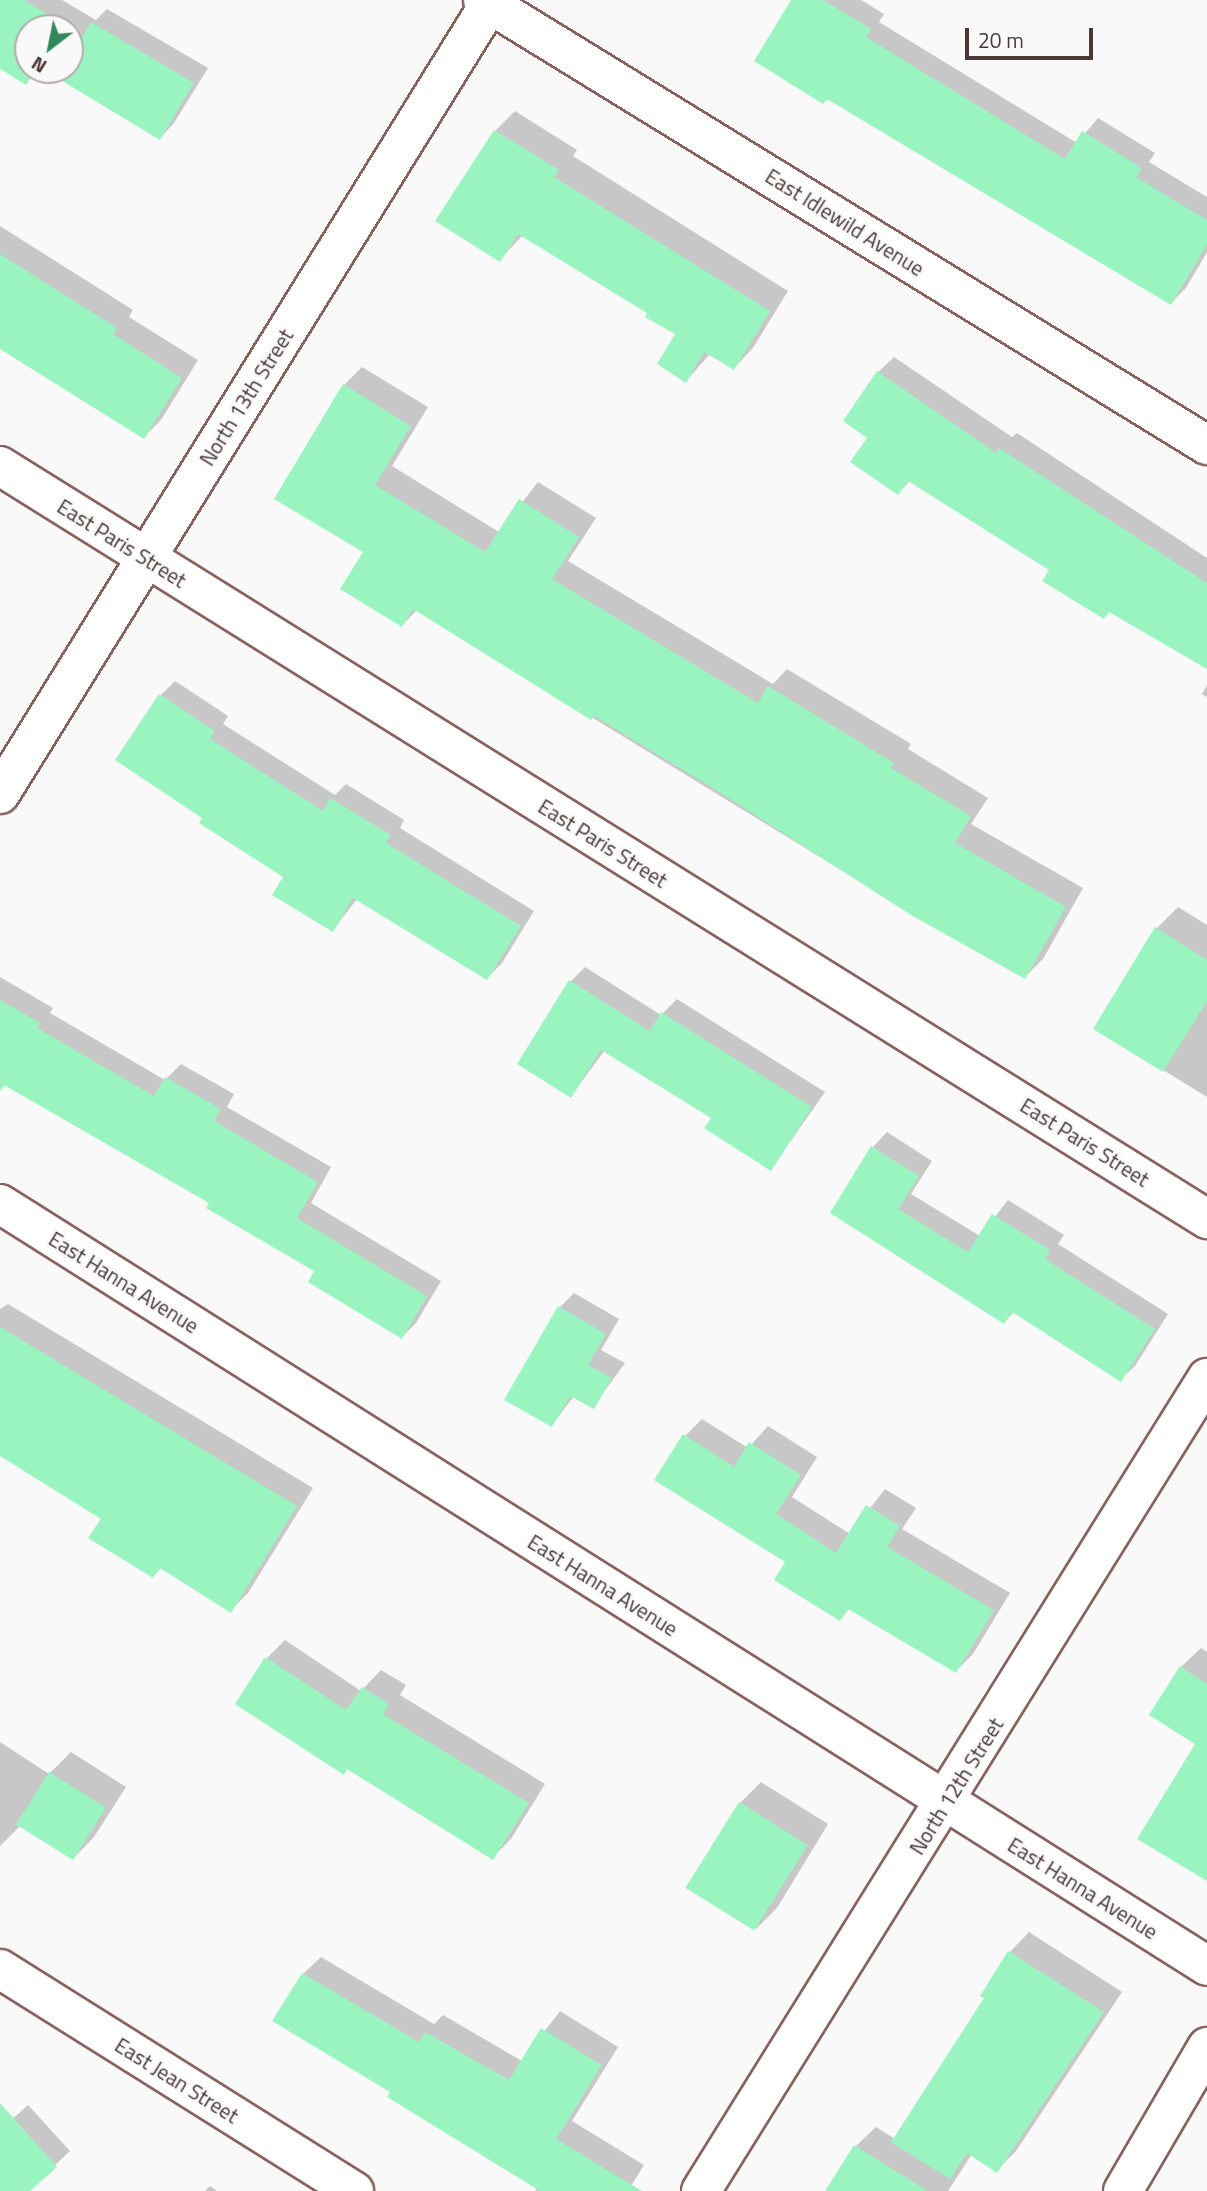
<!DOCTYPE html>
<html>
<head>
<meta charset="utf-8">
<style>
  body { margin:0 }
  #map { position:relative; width:1207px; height:2191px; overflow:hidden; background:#f9f9f9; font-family:"Titillium Web",sans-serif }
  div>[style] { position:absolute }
  .shadow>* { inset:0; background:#0003 }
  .building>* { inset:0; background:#9af4bf; transform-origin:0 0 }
  .roads { filter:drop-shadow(2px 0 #88635e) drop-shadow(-2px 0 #88635e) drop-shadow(0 2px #88635e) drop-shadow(0 -2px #88635e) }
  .minor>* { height:38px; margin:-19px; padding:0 19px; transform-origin:19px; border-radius:19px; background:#fff }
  span { translate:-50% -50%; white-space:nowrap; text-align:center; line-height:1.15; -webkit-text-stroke:5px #f9f9f9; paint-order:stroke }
  .street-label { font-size:21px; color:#493836 }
  .north { position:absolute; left:14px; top:14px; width:70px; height:70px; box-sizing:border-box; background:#f9f9f9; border:2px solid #b3acab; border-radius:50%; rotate:212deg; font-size:19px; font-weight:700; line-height:28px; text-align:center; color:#493836 }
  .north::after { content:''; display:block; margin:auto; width:24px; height:32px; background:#32875b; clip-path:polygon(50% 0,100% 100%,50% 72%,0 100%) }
  .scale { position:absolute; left:965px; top:28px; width:128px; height:32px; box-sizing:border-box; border:4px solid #493836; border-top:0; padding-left:9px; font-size:21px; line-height:24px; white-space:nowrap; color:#493836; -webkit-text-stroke:5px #f9f9f9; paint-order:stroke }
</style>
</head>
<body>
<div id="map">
  <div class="shadow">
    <i style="clip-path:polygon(0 0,62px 0,96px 20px,107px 9px,208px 68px,174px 123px,160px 138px,47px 70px,70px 70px,70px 28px,28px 28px,28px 70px,38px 70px,25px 83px,0 67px)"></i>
    <i style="clip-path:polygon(793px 0,861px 0,884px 14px,879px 22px,1077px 143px,1098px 118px,1155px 153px,1149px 162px,1207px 197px,1207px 252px,1186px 288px,1171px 303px)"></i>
    <i style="clip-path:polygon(515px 111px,577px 150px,573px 156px,788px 291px,753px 348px,734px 368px,710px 354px,686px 381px,677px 334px,650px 313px,523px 235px,500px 259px,437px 220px,495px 131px)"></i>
    <i style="clip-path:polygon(0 226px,133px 310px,129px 317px,198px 360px,161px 420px,144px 437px,0 347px)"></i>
    <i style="clip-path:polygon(894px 357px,1012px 437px,1017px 433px,1207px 558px,1207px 667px,1110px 611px,1104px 617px,1051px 569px,910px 481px,898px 493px,869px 437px,878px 372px)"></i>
    <i style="clip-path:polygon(362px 367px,428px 407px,392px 466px,499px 532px,538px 482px,596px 518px,568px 561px,773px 684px,787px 669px,911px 744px,908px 749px,988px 798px,971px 824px,1083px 888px,1043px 959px,1025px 977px,911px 913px,417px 610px,402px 625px,365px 551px,344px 385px)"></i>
    <i style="clip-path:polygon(175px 681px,228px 716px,223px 724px,335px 795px,346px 784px,404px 820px,400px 828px,534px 911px,502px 963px,487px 978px,357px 899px,333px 930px,285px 876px,204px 817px,161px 695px)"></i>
    <i style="clip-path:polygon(1207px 685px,1207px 697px,1202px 694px)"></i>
    <i style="clip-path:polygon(1178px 907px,1207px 925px,1207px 1097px,1095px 1028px,1157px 928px)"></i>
    <i style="clip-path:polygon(585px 967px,661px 1015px,677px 999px,825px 1092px,771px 1169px,713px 1117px,605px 1050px,571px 1096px,571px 981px)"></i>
    <i style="clip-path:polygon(0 977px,53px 1008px,50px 1013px,165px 1080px,181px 1064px,234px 1094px,227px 1107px,331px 1167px,311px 1203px,441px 1281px,416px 1323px,402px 1337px,317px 1271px,211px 1202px,6px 1084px,0 1090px)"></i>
    <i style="clip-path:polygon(887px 1132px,932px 1161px,911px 1194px,980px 1236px,1008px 1200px,1064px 1235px,1058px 1244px,1168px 1314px,1135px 1366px,1120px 1380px,1014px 1312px,1004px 1322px,832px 1213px,873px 1147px)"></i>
    <i style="clip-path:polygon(574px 1293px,619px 1319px,601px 1350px,625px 1363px,593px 1407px,574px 1396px,552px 1425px,560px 1307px)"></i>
    <i style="clip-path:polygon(8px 1304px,313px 1488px,248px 1593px,231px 1610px,162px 1567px,153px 1576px,103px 1518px,0 1454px,0 1309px)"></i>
    <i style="clip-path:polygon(702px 1419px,748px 1448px,768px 1426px,817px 1457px,792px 1497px,850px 1534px,885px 1489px,916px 1508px,902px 1529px,1010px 1593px,973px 1654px,956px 1671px,850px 1608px,840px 1619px,685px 1436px)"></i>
    <i style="clip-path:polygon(285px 1640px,361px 1691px,381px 1670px,406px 1685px,400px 1695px,545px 1784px,511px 1839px,493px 1857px,348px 1768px,344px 1772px,267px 1658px)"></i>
    <i style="clip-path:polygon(1201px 1648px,1207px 1652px,1207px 1870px,1197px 1743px,1181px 1667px)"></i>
    <i style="clip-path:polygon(0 1742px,49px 1774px,71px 1752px,126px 1787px,94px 1837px,73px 1859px,21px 1825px,0 1846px)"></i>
    <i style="clip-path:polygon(761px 1782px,828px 1824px,777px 1908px,756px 1929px,740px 1803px)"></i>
    <i style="clip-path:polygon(1029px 1932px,1122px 1992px,1016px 2151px,997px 2170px,972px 2154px,948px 2191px,827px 2191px,856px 2146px,876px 2127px,895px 2139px,986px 1998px,1010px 1952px)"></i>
    <i style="clip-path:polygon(321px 1957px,434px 2024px,443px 2015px,522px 2061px,560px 2011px,618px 2047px,572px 2121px,644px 2165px,628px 2191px,535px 2191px,538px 2187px,392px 2091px,303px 1974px)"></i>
    <i style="clip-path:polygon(28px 2105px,70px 2151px,27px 2191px,0 2191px,0 2130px)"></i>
    <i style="clip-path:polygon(210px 2186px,217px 2191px,205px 2191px)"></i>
  </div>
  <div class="building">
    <i style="clip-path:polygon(0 0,24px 0,83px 36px,91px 22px,194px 83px,160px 140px,44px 70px,70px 70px,70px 28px,28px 28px,28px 70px,35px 70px,26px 85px,0 69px)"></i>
    <i style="clip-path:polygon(791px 0,823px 0,871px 29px,866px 37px,1065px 159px,1082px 131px,1142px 168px,1136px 177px,1207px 220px,1207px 245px,1171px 305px,827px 99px,823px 104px,754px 61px)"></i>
    <i style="clip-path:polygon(494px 130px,559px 170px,554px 177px,770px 311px,734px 370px,704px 352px,686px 383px,657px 364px,675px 334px,645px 317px,647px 313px,518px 234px,500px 262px,435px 221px)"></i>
    <i style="clip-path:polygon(0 254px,117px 328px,113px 334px,182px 378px,144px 439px,0 349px)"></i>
    <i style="clip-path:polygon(877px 371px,996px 453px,999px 448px,1207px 583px,1207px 669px,1109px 612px,1104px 619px,1042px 581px,1049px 570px,908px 481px,898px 495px,850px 462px,867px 438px,843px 421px)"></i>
    <i style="clip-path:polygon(343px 384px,411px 426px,375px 485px,485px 552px,519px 499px,579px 537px,552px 579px,758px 703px,768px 686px,894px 763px,891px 768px,971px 816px,955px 843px,1066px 907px,1025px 979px,911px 915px,708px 785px,594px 716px,591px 720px,413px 609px,402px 627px,340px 589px,363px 552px,274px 499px)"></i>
    <i style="clip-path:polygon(159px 694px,215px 731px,210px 739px,323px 811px,330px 798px,391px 835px,386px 843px,521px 926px,487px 980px,353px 898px,333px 932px,272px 895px,283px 877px,199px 823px,202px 818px,115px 760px)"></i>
    <i style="clip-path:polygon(1155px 927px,1207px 960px,1207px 1001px,1163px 1072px,1093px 1029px)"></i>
    <i style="clip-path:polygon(569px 980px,650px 1031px,661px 1012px,812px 1107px,771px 1171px,704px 1128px,711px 1118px,601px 1050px,571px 1098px,517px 1064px)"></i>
    <i style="clip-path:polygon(0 1000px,40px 1023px,37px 1028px,154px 1096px,165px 1077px,221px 1109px,214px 1121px,318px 1182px,297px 1218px,427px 1296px,402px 1339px,308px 1282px,314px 1271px,206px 1208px,209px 1203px,4px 1085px,0 1091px)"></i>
    <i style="clip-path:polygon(871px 1146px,919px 1176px,898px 1209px,968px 1252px,992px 1214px,1050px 1250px,1045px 1259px,1155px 1329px,1121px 1382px,1012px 1312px,1004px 1324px,830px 1213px)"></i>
    <i style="clip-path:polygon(558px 1306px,606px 1334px,588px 1365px,612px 1378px,594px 1409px,570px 1396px,552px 1427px,504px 1400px)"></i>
    <i style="clip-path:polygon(0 1327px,297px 1506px,231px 1613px,160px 1568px,153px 1578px,88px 1538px,101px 1519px,0 1456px)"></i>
    <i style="clip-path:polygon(683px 1434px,734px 1467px,749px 1442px,801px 1475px,776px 1514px,836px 1553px,866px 1505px,900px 1526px,887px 1547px,994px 1610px,956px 1673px,848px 1609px,840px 1621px,774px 1580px,785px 1562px,654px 1480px)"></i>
    <i style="clip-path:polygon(265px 1657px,346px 1710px,362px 1687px,389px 1704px,383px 1714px,529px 1803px,493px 1860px,347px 1769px,344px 1775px,235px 1704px)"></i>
    <i style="clip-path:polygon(1180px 1666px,1207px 1684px,1207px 1881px,1137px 1839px,1195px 1744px,1149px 1715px)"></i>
    <i style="left:49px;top:1772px;width:67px;height:62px;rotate:32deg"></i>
    <i style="left:739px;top:1802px;width:81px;height:101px;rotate:32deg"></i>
    <i style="clip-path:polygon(1008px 1951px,1104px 2012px,997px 2173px,967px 2153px,950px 2179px,891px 2142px,984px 1998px,980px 1996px)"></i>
    <i style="clip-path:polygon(302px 1973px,419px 2042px,425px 2032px,509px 2080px,541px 2028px,602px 2065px,556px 2139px,642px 2191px,540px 2191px,387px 2097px,390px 2092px,272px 2021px)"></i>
    <i style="clip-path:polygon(0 2103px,57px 2167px,30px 2191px,0 2191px)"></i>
    <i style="clip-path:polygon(854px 2145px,928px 2191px,825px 2191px)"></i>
  </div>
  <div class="roads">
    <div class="minor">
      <i style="left:483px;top:0;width:850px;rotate:31.58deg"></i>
      <i style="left:0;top:466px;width:1423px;rotate:31.96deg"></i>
      <i style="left:0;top:794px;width:934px;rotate:-58.22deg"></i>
      <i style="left:0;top:1204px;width:1427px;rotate:32.26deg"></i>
      <i style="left:0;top:1969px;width:418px;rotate:32.1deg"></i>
      <i style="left:701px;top:2191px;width:958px;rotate:-58.1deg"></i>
      <i style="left:1123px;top:2191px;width:167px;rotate:-59.7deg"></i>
    </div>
  </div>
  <div class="street-label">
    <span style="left:845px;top:222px;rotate:32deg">East Idlewild Avenue</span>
    <span style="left:246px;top:397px;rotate:-58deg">North 13th Street</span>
    <span style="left:122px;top:543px;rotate:32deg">East Paris Street</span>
    <span style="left:603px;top:843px;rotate:32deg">East Paris Street</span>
    <span style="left:1085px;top:1142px;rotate:32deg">East Paris Street</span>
    <span style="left:124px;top:1282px;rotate:32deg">East Hanna Avenue</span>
    <span style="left:603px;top:1585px;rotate:32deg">East Hanna Avenue</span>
    <span style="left:956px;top:1786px;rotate:-58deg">North 12th Street</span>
    <span style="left:1083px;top:1888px;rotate:32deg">East Hanna Avenue</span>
    <span style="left:177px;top:2080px;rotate:32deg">East Jean Street</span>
  </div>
  <div class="north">N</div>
  <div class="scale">20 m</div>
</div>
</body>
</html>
